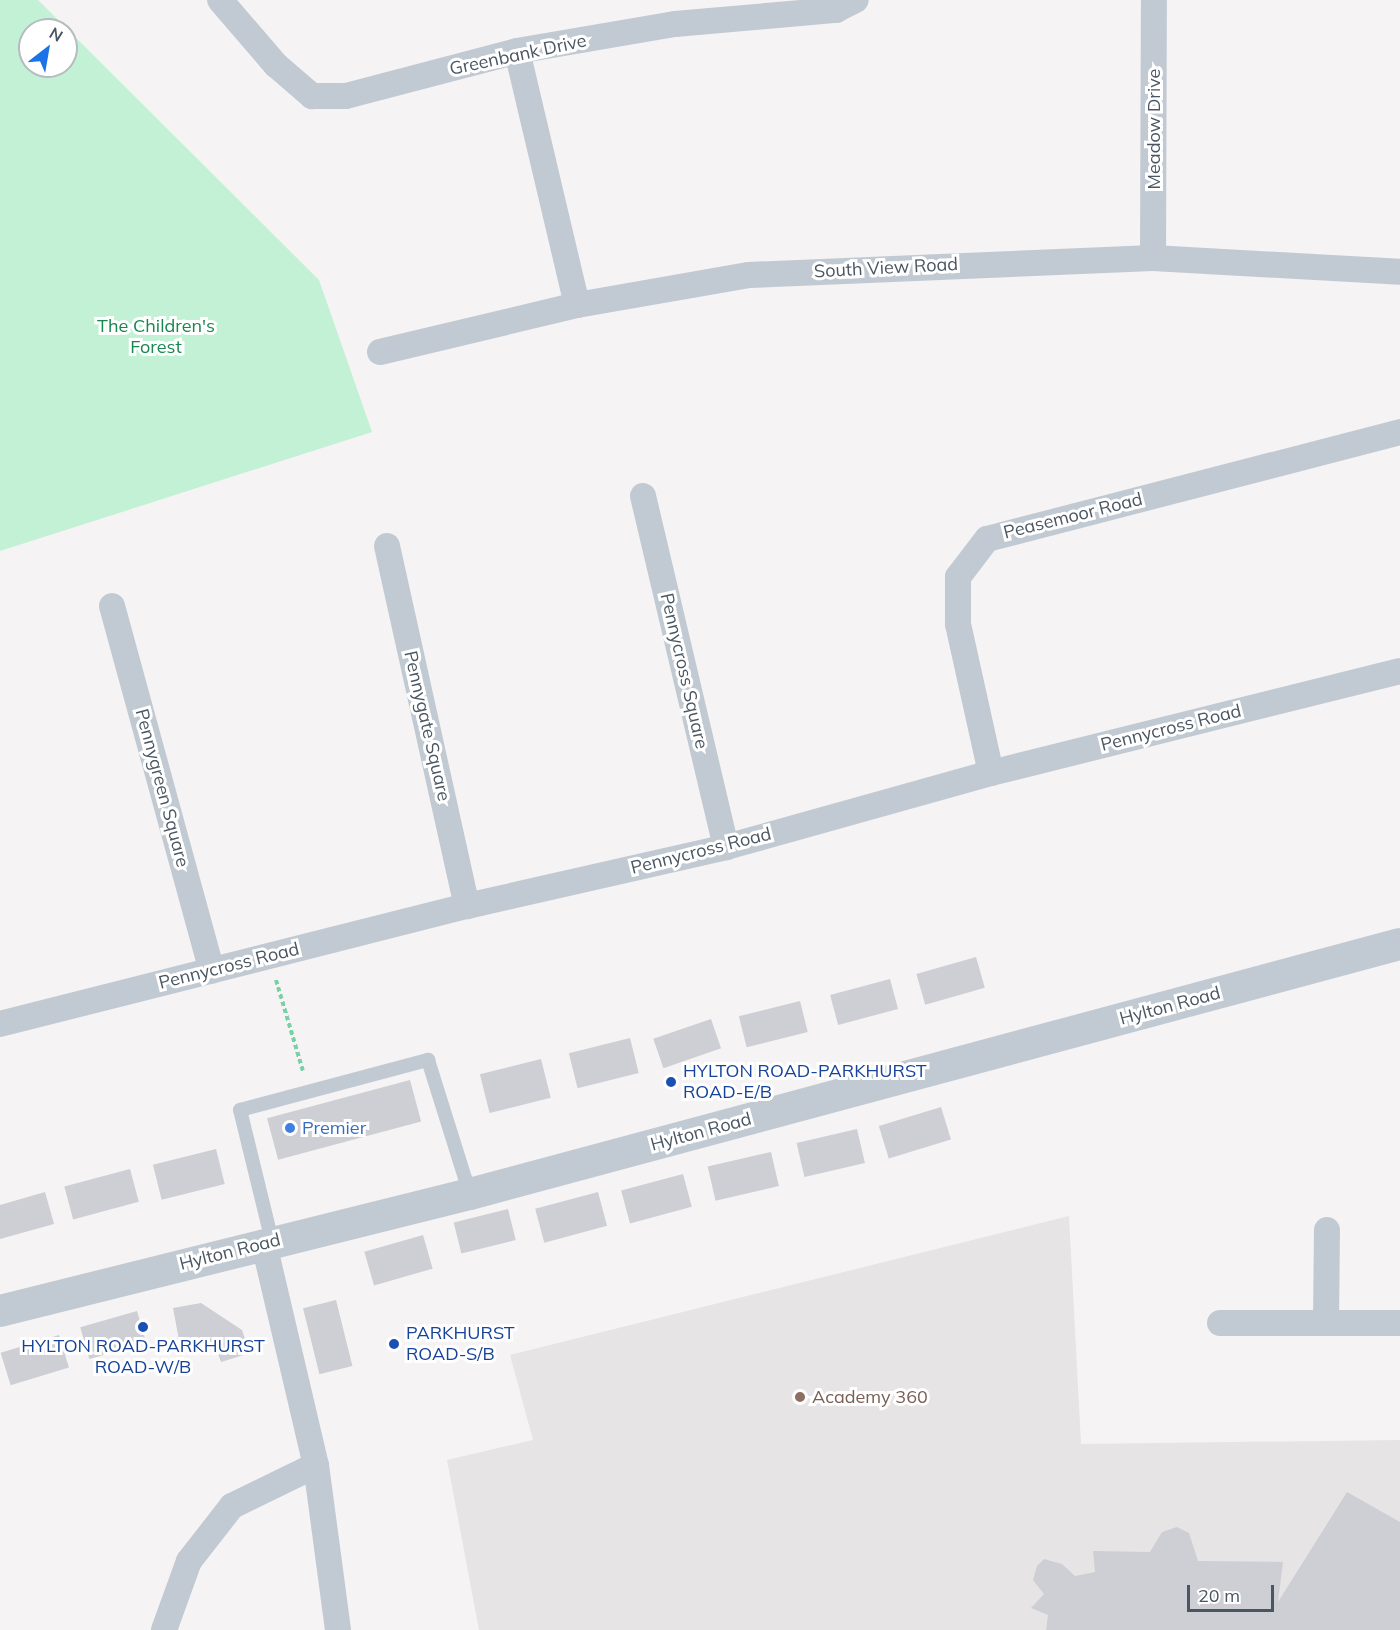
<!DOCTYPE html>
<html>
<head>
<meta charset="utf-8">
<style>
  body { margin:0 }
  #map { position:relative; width:1400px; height:1630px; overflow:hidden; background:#f5f3f3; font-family:Mulish,sans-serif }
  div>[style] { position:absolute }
  .education>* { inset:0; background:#e6e4e5 }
  .green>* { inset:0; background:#c3f1d5 }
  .building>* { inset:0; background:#cdcfd5; transform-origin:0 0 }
  .path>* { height:4px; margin-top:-2px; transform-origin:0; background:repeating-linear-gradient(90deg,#7ad0a6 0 4.5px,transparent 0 7.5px) }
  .service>* { height:14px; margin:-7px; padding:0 7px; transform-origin:7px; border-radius:7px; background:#c1cad2 }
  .minor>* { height:26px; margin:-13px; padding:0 13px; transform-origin:13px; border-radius:13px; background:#c1cad2 }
  .tertiary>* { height:32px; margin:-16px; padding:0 16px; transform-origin:16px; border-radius:16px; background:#c1cad2 }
  .dots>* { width:16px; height:16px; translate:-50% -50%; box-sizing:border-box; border:3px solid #fff; border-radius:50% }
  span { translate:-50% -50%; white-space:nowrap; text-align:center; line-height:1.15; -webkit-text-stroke:6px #fff; paint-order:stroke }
  .street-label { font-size:18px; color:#4a5661 }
  .park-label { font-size:18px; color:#17864f }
  .transit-label { font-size:18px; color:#164399 }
  .left { translate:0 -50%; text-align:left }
  .shop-label { font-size:18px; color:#366cbe }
  .education-label { font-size:18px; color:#785e54 }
  .north { position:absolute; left:18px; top:18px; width:60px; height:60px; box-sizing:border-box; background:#fff; border:2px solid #b7bbc0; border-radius:50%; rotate:31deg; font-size:16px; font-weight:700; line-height:24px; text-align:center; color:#4a5661 }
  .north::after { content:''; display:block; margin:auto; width:21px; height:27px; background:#1a73e8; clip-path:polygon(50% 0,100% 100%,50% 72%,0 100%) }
  .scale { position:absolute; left:1187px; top:1585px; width:87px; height:27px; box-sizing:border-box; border:3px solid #4a5661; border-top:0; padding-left:8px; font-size:18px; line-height:21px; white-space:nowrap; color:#4a5661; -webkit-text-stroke:4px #fff; paint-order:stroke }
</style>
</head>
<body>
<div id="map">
  <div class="education">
    <i style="clip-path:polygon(1069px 1216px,1081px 1444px,1400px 1440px,1400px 1630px,479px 1630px,447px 1460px,533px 1440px,510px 1355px)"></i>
  </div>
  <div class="green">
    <i style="clip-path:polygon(evenodd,0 0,38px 0,319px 280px,372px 432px,0 551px,0 0,30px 30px,66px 30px,66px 66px,30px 66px,30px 30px)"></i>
  </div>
  <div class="building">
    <i style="left:976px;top:957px;width:32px;height:62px;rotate:74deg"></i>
    <i style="left:890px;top:979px;width:31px;height:62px;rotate:75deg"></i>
    <i style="left:800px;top:1001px;width:32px;height:63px;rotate:76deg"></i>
    <i style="left:711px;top:1019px;width:31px;height:61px;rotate:71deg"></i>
    <i style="left:630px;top:1038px;width:36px;height:63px;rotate:76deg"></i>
    <i style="left:541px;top:1059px;width:40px;height:63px;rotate:76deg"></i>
    <i style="left:410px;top:1080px;width:43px;height:148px;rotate:75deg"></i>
    <i style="left:941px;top:1107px;width:34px;height:65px;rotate:73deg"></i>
    <i style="left:857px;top:1129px;width:35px;height:62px;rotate:77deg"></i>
    <i style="left:216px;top:1149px;width:36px;height:65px;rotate:76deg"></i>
    <i style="left:771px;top:1152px;width:35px;height:65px;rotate:77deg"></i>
    <i style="left:130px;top:1169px;width:34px;height:68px;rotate:75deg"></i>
    <i style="left:683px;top:1174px;width:34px;height:64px;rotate:75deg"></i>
    <i style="clip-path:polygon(45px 1192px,54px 1224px,0 1239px,0 1205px)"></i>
    <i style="left:598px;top:1192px;width:35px;height:65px;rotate:75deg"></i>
    <i style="left:508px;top:1209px;width:32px;height:56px;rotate:76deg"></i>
    <i style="left:423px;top:1235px;width:35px;height:61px;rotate:74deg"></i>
    <i style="left:336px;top:1300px;width:68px;height:34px;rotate:76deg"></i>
    <i style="clip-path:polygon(201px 1303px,242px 1330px,250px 1353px,221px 1362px,217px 1351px,197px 1337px,179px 1340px,173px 1308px)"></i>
    <i style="left:137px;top:1311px;width:33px;height:59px;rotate:74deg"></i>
    <i style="left:59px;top:1335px;width:34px;height:61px;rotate:73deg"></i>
    <i style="clip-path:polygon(1347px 1492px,1400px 1522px,1400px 1630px,1046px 1630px,1048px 1615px,1031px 1608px,1044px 1594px,1033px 1580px,1037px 1566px,1044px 1559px,1062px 1564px,1075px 1576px,1095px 1572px,1093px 1551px,1150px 1552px,1162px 1532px,1177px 1527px,1189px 1533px,1198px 1561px,1283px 1562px,1278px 1602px)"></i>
  </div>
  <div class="path">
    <i style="left:276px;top:980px;width:95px;rotate:73.5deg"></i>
  </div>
  <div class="service">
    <i style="left:272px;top:1241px;width:135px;rotate:-103.7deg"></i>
    <i style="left:240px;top:1110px;width:195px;rotate:-14.9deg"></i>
    <i style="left:428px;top:1060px;width:140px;rotate:72.6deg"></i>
  </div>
  <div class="minor">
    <i style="left:220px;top:0;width:86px;rotate:49.3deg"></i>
    <i style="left:276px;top:65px;width:48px;rotate:40.7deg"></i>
    <i style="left:312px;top:96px;width:34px"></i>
    <i style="left:346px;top:96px;width:177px;rotate:-14.7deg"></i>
    <i style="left:517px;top:51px;width:160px;rotate:-9.7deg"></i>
    <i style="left:675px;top:24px;width:162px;rotate:-5deg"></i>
    <i style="left:836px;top:10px;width:22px;rotate:-27deg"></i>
    <i style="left:517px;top:51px;width:261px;rotate:76.7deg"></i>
    <i style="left:1153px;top:258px;width:258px;rotate:-89.8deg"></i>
    <i style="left:380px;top:352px;width:203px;rotate:-13.4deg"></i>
    <i style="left:577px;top:305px;width:175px;rotate:-9.9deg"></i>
    <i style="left:749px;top:275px;width:404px;rotate:-2.4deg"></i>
    <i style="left:1153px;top:258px;width:247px;rotate:3.2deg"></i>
    <i style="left:643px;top:496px;width:361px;rotate:76.7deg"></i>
    <i style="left:387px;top:546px;width:369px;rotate:77.5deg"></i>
    <i style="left:112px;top:606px;width:378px;rotate:74.7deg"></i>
    <i style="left:991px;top:773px;width:153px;rotate:-102.5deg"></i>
    <i style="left:958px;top:624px;width:47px;rotate:-90deg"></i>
    <i style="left:958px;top:577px;width:48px;rotate:-52.7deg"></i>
    <i style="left:987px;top:539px;width:427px;rotate:-14.5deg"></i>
    <i style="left:0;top:1024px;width:482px;rotate:-14.2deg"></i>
    <i style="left:467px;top:906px;width:266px;rotate:-12.8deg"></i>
    <i style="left:726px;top:847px;width:275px;rotate:-15.6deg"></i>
    <i style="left:991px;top:773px;width:422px;rotate:-14deg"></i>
    <i style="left:264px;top:1244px;width:227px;rotate:76.8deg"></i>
    <i style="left:1220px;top:1323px;width:180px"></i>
    <i style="left:1326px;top:1323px;width:93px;rotate:-89.4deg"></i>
    <i style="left:164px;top:1630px;width:73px;rotate:-70.1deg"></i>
    <i style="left:189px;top:1561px;width:70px;rotate:-52deg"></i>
    <i style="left:232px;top:1506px;width:93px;rotate:-26deg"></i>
    <i style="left:316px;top:1465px;width:166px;rotate:82.4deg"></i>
  </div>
  <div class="tertiary">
    <i style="left:0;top:1311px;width:484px;rotate:-14deg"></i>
    <i style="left:470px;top:1194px;width:963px;rotate:-15.05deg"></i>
  </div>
  <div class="dots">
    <i style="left:671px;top:1082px;background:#1a4fb4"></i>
    <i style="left:290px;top:1128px;background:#3f7fe0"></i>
    <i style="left:143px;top:1327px;background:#1a4fb4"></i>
    <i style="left:394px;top:1344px;background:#1a4fb4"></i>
    <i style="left:800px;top:1397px;background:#8d6e63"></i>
  </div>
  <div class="street-label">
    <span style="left:518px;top:55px;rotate:-12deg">Greenbank Drive</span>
    <span style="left:1154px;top:129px;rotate:-90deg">Meadow Drive</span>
    <span style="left:886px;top:268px;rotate:-3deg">South View Road</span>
    <span style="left:1073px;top:516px;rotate:-14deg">Peasemoor Road</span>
    <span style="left:684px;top:671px;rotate:77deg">Pennycross Square</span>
    <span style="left:427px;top:726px;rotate:77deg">Pennygate Square</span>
    <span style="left:1171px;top:728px;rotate:-14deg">Pennycross Road</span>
    <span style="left:162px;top:788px;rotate:75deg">Pennygreen Square</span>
    <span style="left:701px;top:851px;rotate:-14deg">Pennycross Road</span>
    <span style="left:229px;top:966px;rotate:-14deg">Pennycross Road</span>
    <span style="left:1170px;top:1006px;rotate:-15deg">Hylton Road</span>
    <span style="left:701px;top:1132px;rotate:-15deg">Hylton Road</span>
    <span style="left:230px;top:1252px;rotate:-14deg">Hylton Road</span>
  </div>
  <div class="park-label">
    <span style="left:156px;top:337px">The Children's<br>Forest</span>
  </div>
  <div class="transit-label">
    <span class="left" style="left:683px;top:1082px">HYLTON ROAD-PARKHURST<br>ROAD-E/B</span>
    <span class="left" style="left:406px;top:1344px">PARKHURST<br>ROAD-S/B</span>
    <span style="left:143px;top:1357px">HYLTON ROAD-PARKHURST<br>ROAD-W/B</span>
  </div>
  <div class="shop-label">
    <span class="left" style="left:302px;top:1128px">Premier</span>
  </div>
  <div class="education-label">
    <span class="left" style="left:812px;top:1397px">Academy 360</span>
  </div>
  <div class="north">N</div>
  <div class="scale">20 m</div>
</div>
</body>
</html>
